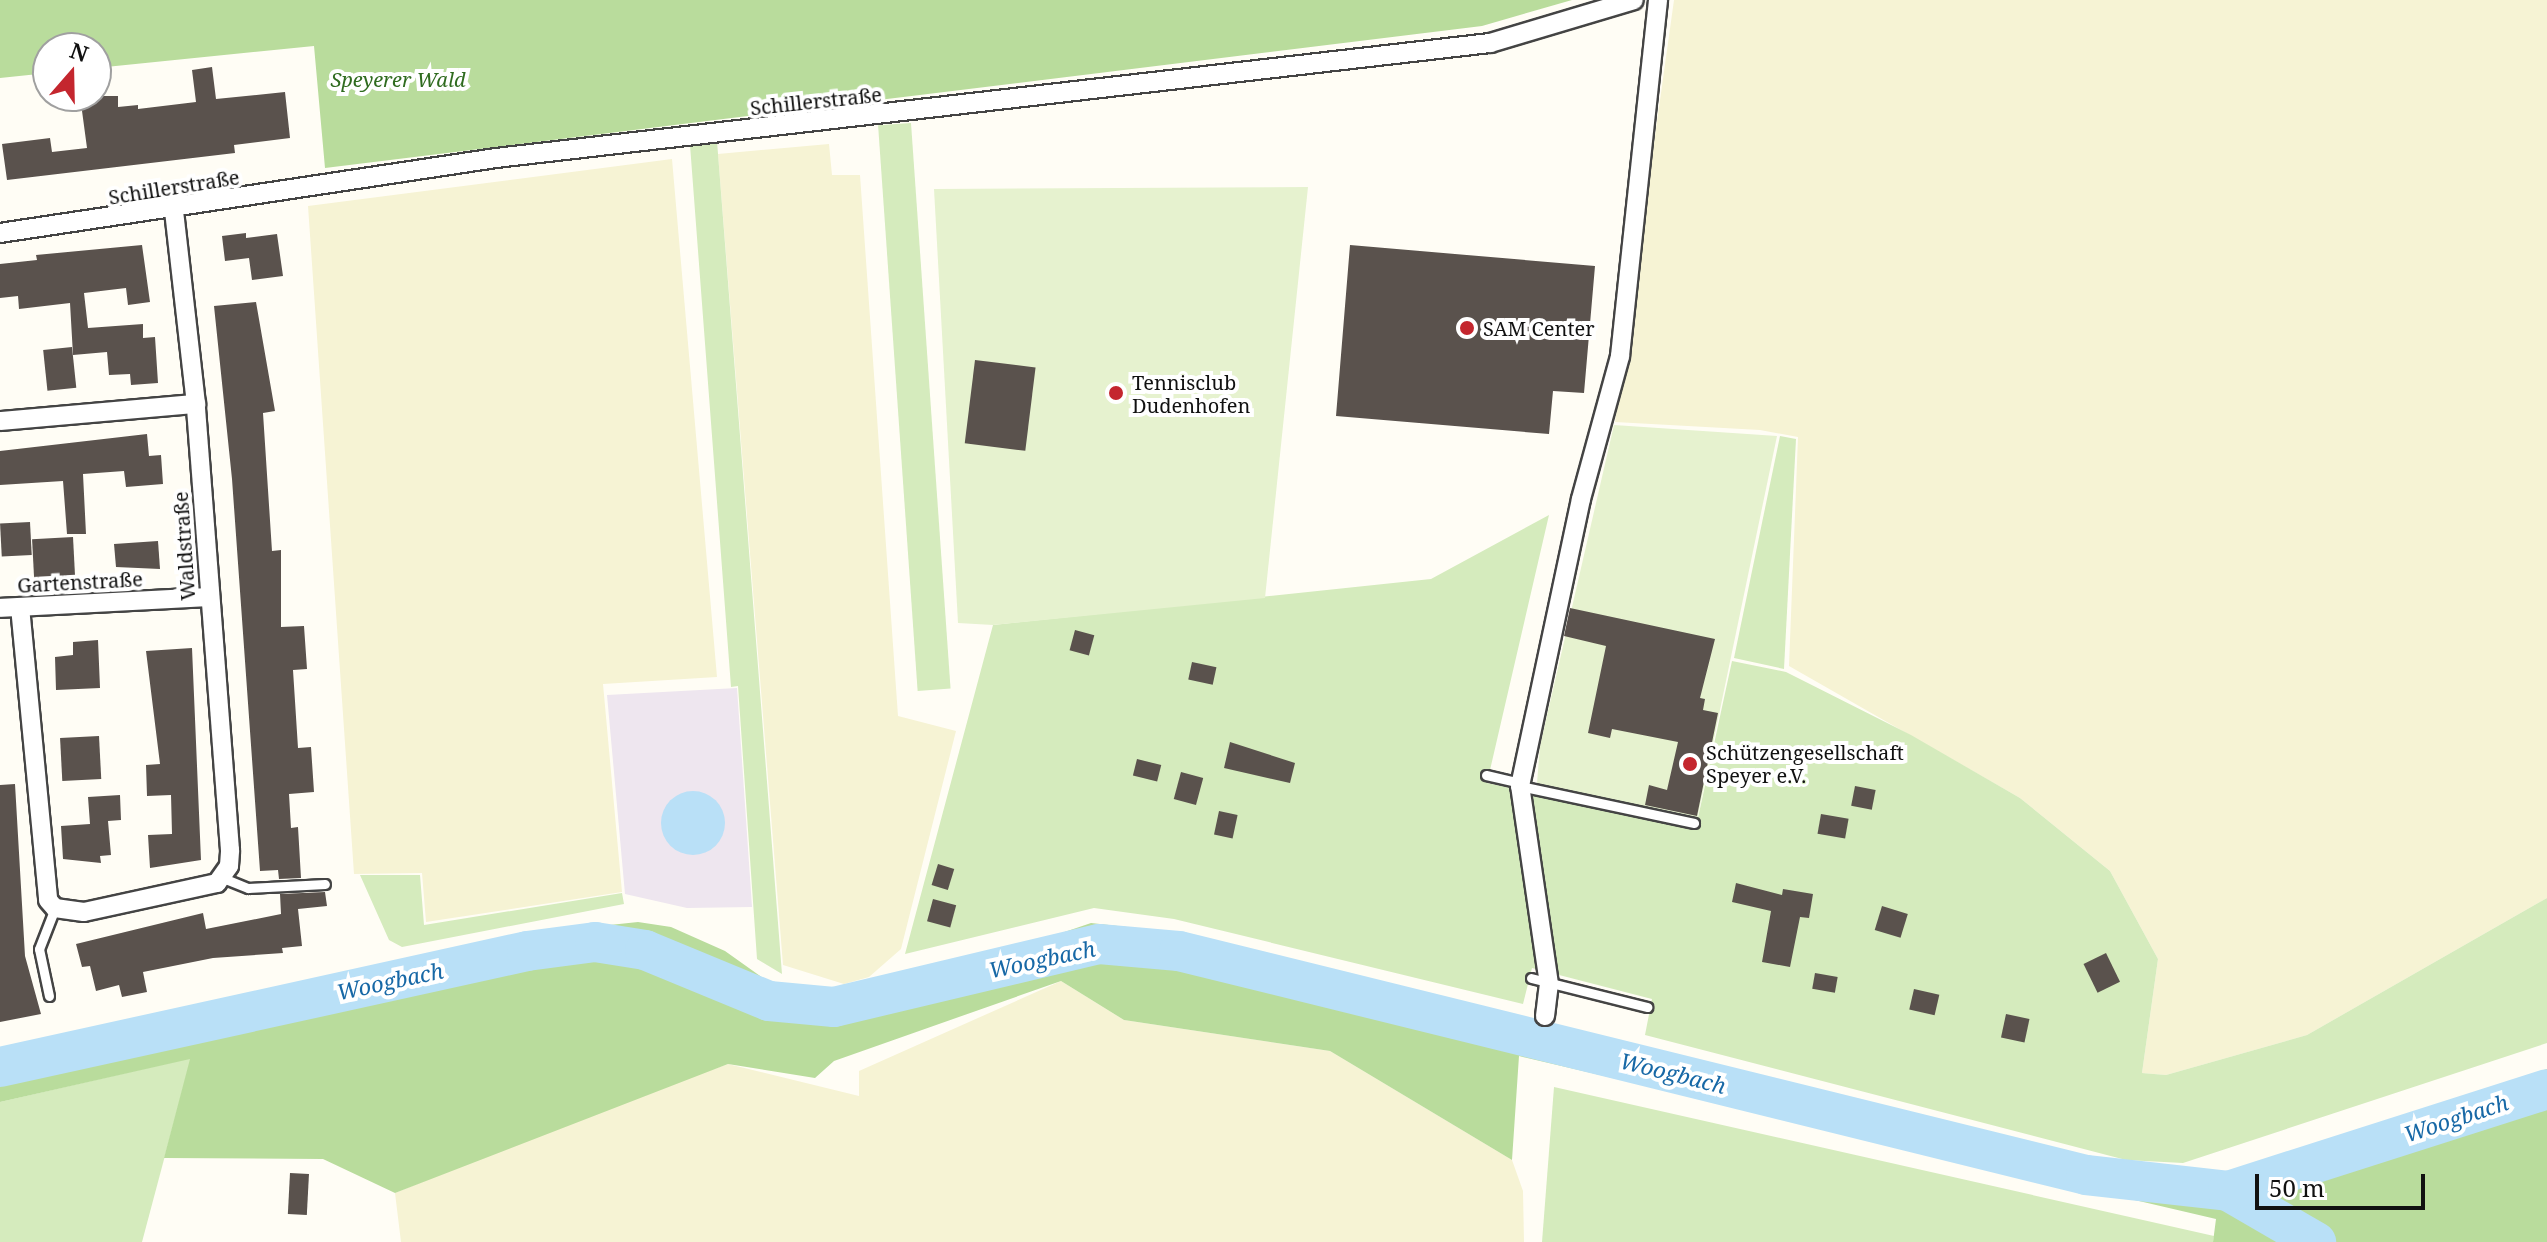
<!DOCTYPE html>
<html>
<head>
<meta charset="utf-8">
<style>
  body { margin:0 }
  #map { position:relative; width:2547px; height:1242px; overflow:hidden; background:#fffdf5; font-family:"Noto Serif",serif }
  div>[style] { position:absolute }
  .industrial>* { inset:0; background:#eee6ef }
  .farmland>* { inset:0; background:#f6f3d4 }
  .green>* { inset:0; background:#d5ebbd; transform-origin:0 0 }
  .forest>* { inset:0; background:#b9dc9c }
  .pitch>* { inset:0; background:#e6f2cf }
  .water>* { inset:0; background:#b9e0f7 }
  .round { border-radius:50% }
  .river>* { height:40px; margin:-20px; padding:0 20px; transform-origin:20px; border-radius:20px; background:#b9e0f7 }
  .building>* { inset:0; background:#5a524d; transform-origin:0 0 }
  .roads { filter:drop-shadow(2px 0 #444) drop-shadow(-2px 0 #444) drop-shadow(0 2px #444) drop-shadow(0 -2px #444) }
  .service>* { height:9px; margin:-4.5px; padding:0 4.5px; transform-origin:4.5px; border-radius:4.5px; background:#fff }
  .minor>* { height:18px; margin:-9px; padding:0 9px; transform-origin:9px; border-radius:9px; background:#fff }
  .dots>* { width:22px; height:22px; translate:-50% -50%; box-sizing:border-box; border:4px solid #fff; border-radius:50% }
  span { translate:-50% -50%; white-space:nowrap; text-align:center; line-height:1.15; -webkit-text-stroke:8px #fff; paint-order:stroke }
  .park-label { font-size:20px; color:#2f6b1f; font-style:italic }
  .street-label { font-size:20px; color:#111 }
  .poi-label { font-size:20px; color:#111 }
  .left { translate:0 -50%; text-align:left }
  .water-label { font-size:22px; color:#1768a6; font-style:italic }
  .north { position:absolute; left:32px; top:32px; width:80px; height:80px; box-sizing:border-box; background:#fff; border:2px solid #a0a0a0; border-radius:50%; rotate:20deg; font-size:22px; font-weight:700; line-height:32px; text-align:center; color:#111 }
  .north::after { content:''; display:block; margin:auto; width:28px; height:36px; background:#c4262e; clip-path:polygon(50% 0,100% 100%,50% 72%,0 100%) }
  .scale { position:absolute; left:2255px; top:1174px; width:170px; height:36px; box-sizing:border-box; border:4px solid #111; border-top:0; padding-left:10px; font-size:24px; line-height:28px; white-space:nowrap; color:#111; -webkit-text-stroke:6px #fff; paint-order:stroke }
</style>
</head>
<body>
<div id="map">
  <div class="industrial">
    <i style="clip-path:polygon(737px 688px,752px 907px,687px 908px,625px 894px,607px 695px)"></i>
  </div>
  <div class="farmland">
    <i style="clip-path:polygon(1674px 0,2547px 0,2547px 898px,2307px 1035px,2166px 1075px,2142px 1073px,2158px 959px,2110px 871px,2020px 798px,1789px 666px,1798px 437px,1760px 430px,1615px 422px)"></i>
    <i style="clip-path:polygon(829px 144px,832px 175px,860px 175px,898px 716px,956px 731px,901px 949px,869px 977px,844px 984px,783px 965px,718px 154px)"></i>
    <i style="clip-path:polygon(672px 159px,717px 677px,603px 684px,622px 892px,426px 922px,422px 873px,354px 874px,308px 206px)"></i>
    <i style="clip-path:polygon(1061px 981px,1124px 1020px,1330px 1051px,1512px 1160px,1523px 1191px,1524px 1242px,401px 1242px,395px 1193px,591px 1113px,728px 1064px,859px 1096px,859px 1071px)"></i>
  </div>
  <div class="green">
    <i style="left:911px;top:123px;width:567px;height:33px;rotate:86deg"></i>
    <i style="clip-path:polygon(717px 141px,782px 974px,757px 959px,738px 686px,731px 687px,690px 145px)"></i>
    <i style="clip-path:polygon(1780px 436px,1796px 439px,1784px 669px,1734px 658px)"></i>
    <i style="clip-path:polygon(1549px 515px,1487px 783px,1696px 827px,1732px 661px,1786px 672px,1911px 735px,2020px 798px,2110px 871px,2158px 959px,2142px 1073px,2166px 1075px,2307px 1035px,2547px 898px,2547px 1043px,2183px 1163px,2126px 1160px,1645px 1035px,1652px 999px,1532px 968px,1523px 1004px,1174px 919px,1094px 908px,905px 954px,993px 625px,1431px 579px)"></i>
    <i style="clip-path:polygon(360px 875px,420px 875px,424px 925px,622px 893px,624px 904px,402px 947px,389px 940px)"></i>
    <i style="clip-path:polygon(191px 1058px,142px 1242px,0 1242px,0 1102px)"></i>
    <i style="clip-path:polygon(1554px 1087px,2214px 1236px,2213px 1242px,1542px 1242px)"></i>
  </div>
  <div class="forest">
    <i style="clip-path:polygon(0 0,1572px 0,1482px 26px,325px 168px,314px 46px,96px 68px,96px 48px,48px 48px,48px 73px,0 78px)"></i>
    <i style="clip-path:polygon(638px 922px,671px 927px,725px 951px,781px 991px,834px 1002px,888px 992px,1091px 923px,1181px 933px,2171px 1184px,2225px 1172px,2547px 1069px,2547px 1242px,2213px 1242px,2216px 1219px,1519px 1056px,1512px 1160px,1330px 1051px,1124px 1020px,1061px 981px,834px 1061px,815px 1078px,728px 1064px,395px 1193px,323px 1159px,164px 1158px,190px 1059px,0 1102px,0 1054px,553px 931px)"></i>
  </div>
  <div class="pitch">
    <i style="clip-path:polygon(1308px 187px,1265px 598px,993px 625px,958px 623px,934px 189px)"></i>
    <i style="clip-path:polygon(1614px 425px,1777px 436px,1697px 820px,1537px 783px,1540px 746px)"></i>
  </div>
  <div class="water">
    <i class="round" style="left:661px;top:791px;width:64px;height:64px"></i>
  </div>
  <div class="river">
    <i style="left:0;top:1067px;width:540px;rotate:-12.41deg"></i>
    <i style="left:527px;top:951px;width:69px;rotate:-7.5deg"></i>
    <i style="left:595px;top:942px;width:51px;rotate:9.1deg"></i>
    <i style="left:645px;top:950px;width:134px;rotate:22.4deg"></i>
    <i style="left:769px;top:1001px;width:65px;rotate:5.3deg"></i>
    <i style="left:834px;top:1007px;width:272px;rotate:-13.4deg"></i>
    <i style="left:1099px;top:944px;width:80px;rotate:5deg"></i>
    <i style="left:1179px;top:951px;width:934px;rotate:13.87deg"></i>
    <i style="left:2086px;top:1175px;width:143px;rotate:6.4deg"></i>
    <i style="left:2228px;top:1191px;width:102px;rotate:30.1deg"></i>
    <i style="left:2228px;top:1191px;width:335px;rotate:-17.7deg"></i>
  </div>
  <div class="building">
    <i style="clip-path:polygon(212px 67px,216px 99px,285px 92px,290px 138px,234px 145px,235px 153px,7px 180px,2px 144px,50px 138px,52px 152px,87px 148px,80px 96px,118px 96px,118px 107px,138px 105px,138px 109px,196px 102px,192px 70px)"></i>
    <i style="clip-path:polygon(246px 233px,246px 238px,277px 234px,283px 276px,252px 280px,249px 258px,225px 261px,222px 236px)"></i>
    <i style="clip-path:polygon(142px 245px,150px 302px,128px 305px,126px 288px,84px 293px,88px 328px,143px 324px,143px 338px,155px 337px,158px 383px,131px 385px,130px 374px,109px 375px,107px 352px,73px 355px,70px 303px,19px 309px,18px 296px,0 298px,0 264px,37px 260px,36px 255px)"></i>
    <i style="clip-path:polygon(1350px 245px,1595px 266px,1584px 393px,1553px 391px,1549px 434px,1336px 416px)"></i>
    <i style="clip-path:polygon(256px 302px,275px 411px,263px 413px,272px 551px,281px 550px,281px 627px,304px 626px,307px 669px,293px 670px,298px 748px,311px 747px,314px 792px,289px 794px,291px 828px,298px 827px,301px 878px,279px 879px,278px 870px,260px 871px,232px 479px,214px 306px)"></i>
    <i style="left:72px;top:347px;width:41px;height:29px;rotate:84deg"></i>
    <i style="left:975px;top:360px;width:61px;height:84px;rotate:7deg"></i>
    <i style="clip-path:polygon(147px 434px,149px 456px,161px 455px,163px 484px,126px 487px,124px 471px,83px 474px,86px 534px,67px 534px,63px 481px,0 485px,0 451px)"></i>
    <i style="left:30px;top:522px;width:33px;height:30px;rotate:87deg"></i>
    <i style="left:73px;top:537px;width:43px;height:41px;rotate:87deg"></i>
    <i style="clip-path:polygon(158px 541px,160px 569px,116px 567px,114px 544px)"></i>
    <i style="clip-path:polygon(1570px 608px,1715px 639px,1700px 698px,1705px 699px,1703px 710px,1718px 713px,1697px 816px,1645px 805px,1649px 785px,1667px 790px,1678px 742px,1612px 729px,1610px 738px,1588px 733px,1606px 646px,1564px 636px)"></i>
    <i style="left:1075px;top:630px;width:20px;height:21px;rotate:15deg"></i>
    <i style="clip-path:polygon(98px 640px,100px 688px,56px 690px,55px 657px,73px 655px,73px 642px)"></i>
    <i style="clip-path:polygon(192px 648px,201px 860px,150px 868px,148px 835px,172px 834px,171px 795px,147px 796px,146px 765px,160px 764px,146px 651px)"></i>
    <i style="left:1192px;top:662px;width:25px;height:18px;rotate:12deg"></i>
    <i style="left:99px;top:736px;width:43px;height:39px;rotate:87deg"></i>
    <i style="clip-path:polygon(1230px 742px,1295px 763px,1290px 783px,1224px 768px)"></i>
    <i style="left:1137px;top:759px;width:25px;height:17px;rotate:14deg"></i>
    <i style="left:1181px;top:772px;width:23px;height:28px;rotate:15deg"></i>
    <i style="clip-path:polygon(15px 784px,25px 956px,41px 1014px,0 1022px,0 785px)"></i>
    <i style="left:1855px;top:786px;width:21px;height:20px;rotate:11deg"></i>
    <i style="clip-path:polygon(120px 795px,121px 820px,108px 821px,111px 855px,100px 856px,101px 863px,63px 859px,61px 826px,90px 824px,88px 797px)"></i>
    <i style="left:1219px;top:811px;width:19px;height:24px;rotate:12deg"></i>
    <i style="left:1821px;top:814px;width:28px;height:20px;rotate:10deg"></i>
    <i style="left:938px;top:864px;width:17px;height:22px;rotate:17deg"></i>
    <i style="clip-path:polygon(1736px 883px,1782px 895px,1783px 889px,1813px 894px,1809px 918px,1800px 917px,1790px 967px,1762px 962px,1771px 911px,1732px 902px)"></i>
    <i style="clip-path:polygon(325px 892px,327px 906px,298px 909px,302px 946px,282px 948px,283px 953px,213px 958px,143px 972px,147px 992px,122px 997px,119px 985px,96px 991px,90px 966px,82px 967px,76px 944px,203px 913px,206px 929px,281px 914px,280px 894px)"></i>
    <i style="left:933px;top:899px;width:24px;height:23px;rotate:15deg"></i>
    <i style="left:1882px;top:906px;width:27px;height:25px;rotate:17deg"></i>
    <i style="left:2106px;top:953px;width:32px;height:25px;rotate:64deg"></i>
    <i style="left:1815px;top:973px;width:23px;height:16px;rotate:10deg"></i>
    <i style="left:1914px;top:989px;width:26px;height:21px;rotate:13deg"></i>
    <i style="left:2006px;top:1014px;width:24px;height:24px;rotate:12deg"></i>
    <i style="left:290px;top:1173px;width:19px;height:41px;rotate:3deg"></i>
  </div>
  <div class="roads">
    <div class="service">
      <i style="left:1486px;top:775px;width:36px;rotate:13deg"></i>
      <i style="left:1520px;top:786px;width:178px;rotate:12deg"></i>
      <i style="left:223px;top:878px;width:27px;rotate:22deg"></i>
      <i style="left:248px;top:888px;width:77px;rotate:-3deg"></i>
      <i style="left:1531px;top:978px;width:120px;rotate:14deg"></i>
      <i style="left:49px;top:996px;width:48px;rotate:-102deg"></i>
      <i style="left:39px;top:949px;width:44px;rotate:-68.7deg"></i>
    </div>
    <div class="minor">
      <i style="left:0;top:233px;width:502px;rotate:-8.6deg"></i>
      <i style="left:496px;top:158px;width:1001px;rotate:-6.6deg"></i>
      <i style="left:1490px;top:43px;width:150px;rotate:-16.6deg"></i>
      <i style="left:0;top:421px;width:197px;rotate:-5deg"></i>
      <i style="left:20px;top:607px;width:294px;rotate:84.5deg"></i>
      <i style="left:48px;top:900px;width:11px;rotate:49deg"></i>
      <i style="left:55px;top:908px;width:29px;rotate:8deg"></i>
      <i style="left:84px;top:912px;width:136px;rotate:-12.3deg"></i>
      <i style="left:217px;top:883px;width:21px;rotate:-55deg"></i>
      <i style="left:229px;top:866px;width:16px;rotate:-86deg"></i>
      <i style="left:230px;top:850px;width:447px;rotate:-94.4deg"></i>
      <i style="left:196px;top:404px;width:195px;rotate:-96.5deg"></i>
      <i style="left:0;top:608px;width:210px;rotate:-3deg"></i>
      <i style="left:1545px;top:1016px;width:32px;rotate:-83deg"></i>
      <i style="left:1549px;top:984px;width:200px;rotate:-98.3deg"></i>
      <i style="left:1520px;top:786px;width:293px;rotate:-78deg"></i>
      <i style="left:1581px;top:499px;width:148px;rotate:-74.7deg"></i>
      <i style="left:1620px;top:356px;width:358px;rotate:-83.9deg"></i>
    </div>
  </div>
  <div class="dots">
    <i style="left:1467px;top:328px;background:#c4262e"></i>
    <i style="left:1116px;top:393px;background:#c4262e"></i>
    <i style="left:1690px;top:764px;background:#c4262e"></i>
  </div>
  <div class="park-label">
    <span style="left:398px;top:79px">Speyerer Wald</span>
  </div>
  <div class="street-label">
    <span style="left:816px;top:101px;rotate:-6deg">Schillerstraße</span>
    <span style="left:174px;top:187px;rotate:-9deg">Schillerstraße</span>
    <span style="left:184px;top:546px;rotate:-94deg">Waldstraße</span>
    <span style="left:80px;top:582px;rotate:-3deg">Gartenstraße</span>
  </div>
  <div class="poi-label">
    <span class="left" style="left:1483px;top:328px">SAM Center</span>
    <span class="left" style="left:1132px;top:394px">Tennisclub<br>Dudenhofen</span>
    <span class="left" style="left:1706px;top:764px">Schützengesellschaft<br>Speyer e.V.</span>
  </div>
  <div class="water-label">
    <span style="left:1042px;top:959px;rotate:-12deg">Woogbach</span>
    <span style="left:390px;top:981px;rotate:-12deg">Woogbach</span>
    <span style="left:1673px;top:1073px;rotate:14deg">Woogbach</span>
    <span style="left:2456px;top:1118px;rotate:-18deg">Woogbach</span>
  </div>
  <div class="north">N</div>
  <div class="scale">50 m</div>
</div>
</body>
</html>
